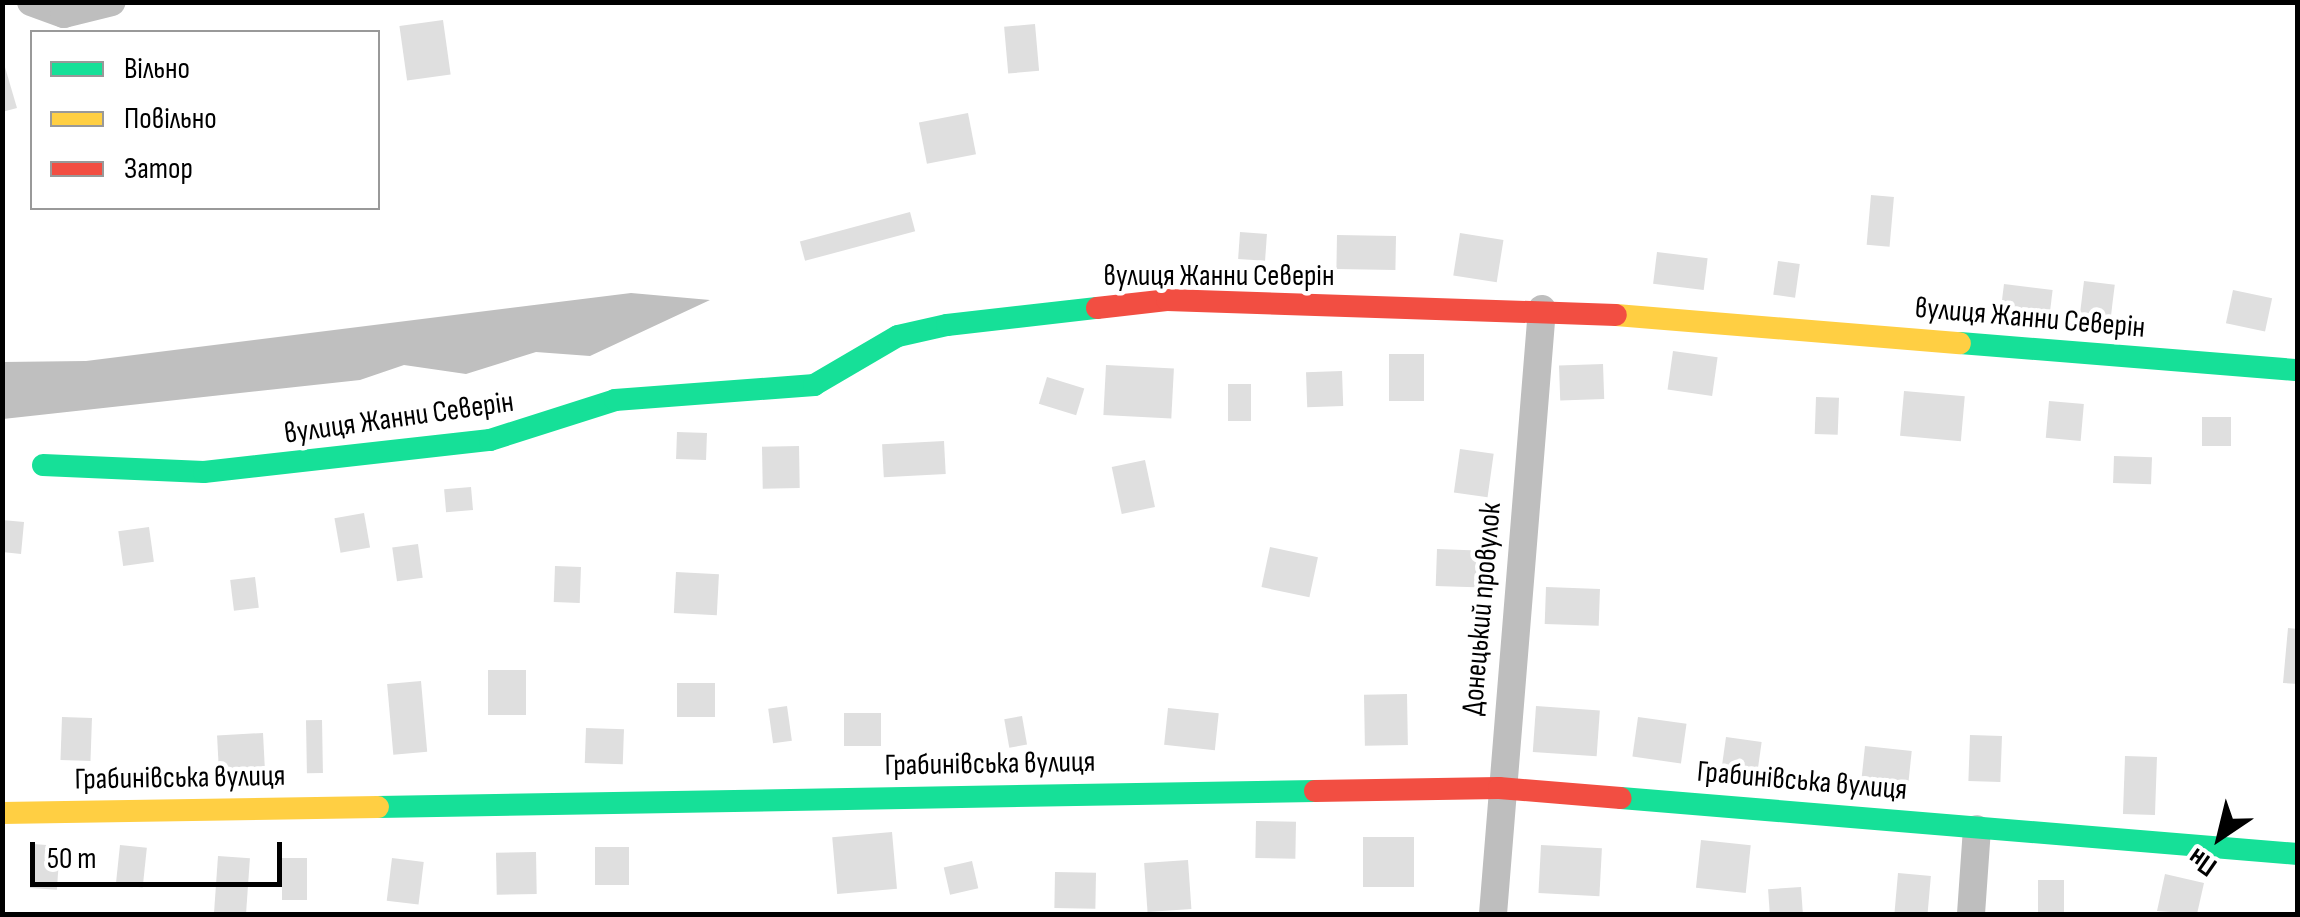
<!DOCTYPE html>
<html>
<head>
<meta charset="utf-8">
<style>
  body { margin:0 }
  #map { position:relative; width:2300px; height:917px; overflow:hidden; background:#fff; font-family:"Sofia Sans Condensed",sans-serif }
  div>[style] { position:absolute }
  .water>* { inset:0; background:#bfbfbf }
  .building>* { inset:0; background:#dfdfdf; transform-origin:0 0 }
  .street>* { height:28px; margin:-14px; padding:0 14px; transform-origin:14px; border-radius:14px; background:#bebebe }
  .fast>* { height:22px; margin:-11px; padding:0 11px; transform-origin:11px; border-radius:11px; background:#16e098 }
  .slow>* { height:22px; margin:-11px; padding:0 11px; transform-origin:11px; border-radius:11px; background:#ffcf43 }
  .jam>* { height:22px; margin:-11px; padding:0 11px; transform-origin:11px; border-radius:11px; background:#f24e42 }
  span { translate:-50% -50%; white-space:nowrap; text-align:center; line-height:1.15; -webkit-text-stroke:9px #fff; paint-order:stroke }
  .street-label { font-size:30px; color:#000 }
  .frame { position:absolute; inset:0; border:5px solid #000; pointer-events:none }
  .legend { position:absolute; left:30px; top:30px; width:350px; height:180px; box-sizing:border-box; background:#fff; border:2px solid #999; margin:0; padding:12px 18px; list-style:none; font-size:30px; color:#000 }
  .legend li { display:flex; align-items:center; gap:20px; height:50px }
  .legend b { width:50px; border:2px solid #999 }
  .north { position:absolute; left:2170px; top:787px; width:100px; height:100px; -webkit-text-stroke:8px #fff; paint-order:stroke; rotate:215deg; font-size:28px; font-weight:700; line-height:40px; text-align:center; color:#000 }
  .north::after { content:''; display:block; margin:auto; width:35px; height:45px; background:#000; clip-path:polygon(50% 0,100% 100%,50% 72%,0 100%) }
  .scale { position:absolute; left:30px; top:842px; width:252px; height:45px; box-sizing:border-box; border:5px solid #000; border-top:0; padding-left:12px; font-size:30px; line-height:35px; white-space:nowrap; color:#000; -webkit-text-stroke:8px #fff; paint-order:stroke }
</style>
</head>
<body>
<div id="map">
  <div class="water">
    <i style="clip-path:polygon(631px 293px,710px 300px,590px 356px,536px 352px,466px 374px,404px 365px,360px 380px,3px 419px,3px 362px,86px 361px)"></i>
  </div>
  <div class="building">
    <i style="left:443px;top:20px;width:55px;height:44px;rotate:82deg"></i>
    <i style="left:1035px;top:24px;width:47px;height:31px;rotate:85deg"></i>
    <i style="clip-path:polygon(2px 57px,17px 108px,2px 112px)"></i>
    <i style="left:968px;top:113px;width:42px;height:50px;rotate:79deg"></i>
    <i style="left:1871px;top:195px;width:23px;height:50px;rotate:5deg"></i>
    <i style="left:910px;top:212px;width:20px;height:114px;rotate:75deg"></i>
    <i style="left:1240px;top:232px;width:27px;height:27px;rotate:4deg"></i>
    <i style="left:1460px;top:233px;width:44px;height:43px;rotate:9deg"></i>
    <i style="left:1337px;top:235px;width:59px;height:34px;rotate:1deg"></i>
    <i style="left:1657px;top:252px;width:51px;height:32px;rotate:7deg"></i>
    <i style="left:1778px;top:261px;width:22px;height:34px;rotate:8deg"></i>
    <i style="left:2084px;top:281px;width:31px;height:38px;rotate:7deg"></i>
    <i style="left:2004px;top:284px;width:49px;height:36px;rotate:7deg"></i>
    <i style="left:2233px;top:290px;width:40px;height:34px;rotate:12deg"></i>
    <i style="left:1673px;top:351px;width:45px;height:39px;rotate:8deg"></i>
    <i style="left:1389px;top:354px;width:35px;height:47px"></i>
    <i style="left:1603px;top:364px;width:35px;height:44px;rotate:88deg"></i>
    <i style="left:1106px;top:365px;width:68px;height:50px;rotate:3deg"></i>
    <i style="left:1342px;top:371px;width:35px;height:36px;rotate:88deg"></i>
    <i style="left:1047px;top:377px;width:39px;height:28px;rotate:17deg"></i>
    <i style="left:1228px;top:384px;width:23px;height:37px"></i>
    <i style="left:1904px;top:391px;width:61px;height:45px;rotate:5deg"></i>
    <i style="left:1816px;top:397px;width:23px;height:37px;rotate:2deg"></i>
    <i style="left:2049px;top:401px;width:35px;height:37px;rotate:5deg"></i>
    <i style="left:2202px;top:417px;width:29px;height:29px"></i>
    <i style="left:677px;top:432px;width:30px;height:27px;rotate:2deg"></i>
    <i style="left:944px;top:441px;width:33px;height:62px;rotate:87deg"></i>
    <i style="left:799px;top:446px;width:42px;height:37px;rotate:89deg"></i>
    <i style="left:1460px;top:449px;width:34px;height:44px;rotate:8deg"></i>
    <i style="left:2114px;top:456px;width:38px;height:27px;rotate:2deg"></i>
    <i style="left:1145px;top:460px;width:48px;height:34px;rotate:78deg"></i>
    <i style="left:471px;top:487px;width:23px;height:27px;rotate:85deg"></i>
    <i style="left:364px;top:513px;width:35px;height:30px;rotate:80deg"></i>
    <i style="clip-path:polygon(2px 520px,24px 522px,21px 554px,2px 552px)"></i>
    <i style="left:149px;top:527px;width:35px;height:31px;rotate:82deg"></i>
    <i style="left:418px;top:544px;width:34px;height:26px;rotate:82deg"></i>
    <i style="left:1270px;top:547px;width:49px;height:41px;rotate:12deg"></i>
    <i style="left:1437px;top:549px;width:47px;height:37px;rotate:2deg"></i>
    <i style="left:555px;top:566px;width:26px;height:36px;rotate:2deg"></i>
    <i style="left:676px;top:572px;width:43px;height:41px;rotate:3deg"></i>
    <i style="left:255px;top:577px;width:31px;height:25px;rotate:83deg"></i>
    <i style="left:1546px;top:587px;width:54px;height:37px;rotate:2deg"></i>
    <i style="clip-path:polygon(2288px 628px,2298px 629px,2298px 684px,2283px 683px)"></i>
    <i style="left:488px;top:670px;width:38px;height:45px"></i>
    <i style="left:421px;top:681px;width:71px;height:34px;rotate:85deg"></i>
    <i style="left:677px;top:683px;width:38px;height:34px"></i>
    <i style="left:1407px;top:694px;width:51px;height:43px;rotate:89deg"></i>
    <i style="left:787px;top:706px;width:35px;height:19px;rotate:82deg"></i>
    <i style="left:1536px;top:706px;width:64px;height:46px;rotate:4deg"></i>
    <i style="left:1168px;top:708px;width:51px;height:37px;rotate:6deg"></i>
    <i style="left:881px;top:713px;width:33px;height:37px;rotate:90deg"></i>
    <i style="left:1022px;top:716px;width:29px;height:18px;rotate:80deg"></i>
    <i style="left:62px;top:717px;width:30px;height:43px;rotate:2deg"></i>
    <i style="left:1638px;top:717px;width:49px;height:40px;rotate:8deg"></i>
    <i style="left:322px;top:720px;width:53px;height:16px;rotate:89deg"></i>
    <i style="left:586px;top:728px;width:38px;height:35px;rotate:2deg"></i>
    <i style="left:263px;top:733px;width:41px;height:46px;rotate:87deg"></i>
    <i style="left:1970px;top:735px;width:32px;height:46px;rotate:2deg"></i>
    <i style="left:1726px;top:737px;width:36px;height:37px;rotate:8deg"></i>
    <i style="left:1865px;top:746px;width:47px;height:32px;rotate:6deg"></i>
    <i style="left:2125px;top:756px;width:32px;height:58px;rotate:2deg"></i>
    <i style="left:1256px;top:821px;width:40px;height:37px;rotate:1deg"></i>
    <i style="left:892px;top:832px;width:57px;height:60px;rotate:85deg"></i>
    <i style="left:1363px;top:837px;width:51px;height:50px"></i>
    <i style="left:1701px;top:840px;width:50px;height:48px;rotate:6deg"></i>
    <i style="left:33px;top:844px;width:27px;height:44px;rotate:4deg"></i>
    <i style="left:120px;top:845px;width:27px;height:40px;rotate:6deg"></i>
    <i style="left:1541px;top:845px;width:61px;height:48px;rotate:3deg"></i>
    <i style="left:595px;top:847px;width:34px;height:38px"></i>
    <i style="left:536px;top:852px;width:42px;height:40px;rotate:89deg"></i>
    <i style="left:218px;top:856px;width:32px;height:58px;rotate:4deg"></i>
    <i style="left:282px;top:858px;width:25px;height:42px"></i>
    <i style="left:392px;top:858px;width:32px;height:43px;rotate:7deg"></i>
    <i style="left:1188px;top:860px;width:49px;height:44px;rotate:86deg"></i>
    <i style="left:972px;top:861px;width:28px;height:29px;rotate:77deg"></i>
    <i style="left:1055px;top:872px;width:41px;height:36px;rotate:1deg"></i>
    <i style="left:1898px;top:873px;width:33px;height:41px;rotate:5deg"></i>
    <i style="clip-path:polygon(2165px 874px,2204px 883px,2197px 914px,2157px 911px)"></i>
    <i style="left:2038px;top:880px;width:26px;height:34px"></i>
    <i style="left:1801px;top:887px;width:27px;height:33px;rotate:86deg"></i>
  </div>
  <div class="street">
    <i style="left:31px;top:2px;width:35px;rotate:20deg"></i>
    <i style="left:64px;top:14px;width:49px;rotate:-14deg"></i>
    <i style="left:1493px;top:914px;width:607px;rotate:-85.37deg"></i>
    <i style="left:1971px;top:914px;width:85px;rotate:-86deg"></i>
  </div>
  <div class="fast">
    <i style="left:1960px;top:343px;width:339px;rotate:4.6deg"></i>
    <i style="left:43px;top:465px;width:161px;rotate:2.5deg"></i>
    <i style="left:204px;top:472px;width:288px;rotate:-6.4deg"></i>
    <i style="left:490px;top:440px;width:131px;rotate:-17.7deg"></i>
    <i style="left:615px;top:400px;width:200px;rotate:-4.3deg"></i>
    <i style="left:814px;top:385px;width:97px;rotate:-30.3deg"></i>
    <i style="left:898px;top:336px;width:50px;rotate:-12.7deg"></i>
    <i style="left:947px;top:325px;width:151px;rotate:-6.5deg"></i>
    <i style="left:1621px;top:798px;width:679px;rotate:4.73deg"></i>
    <i style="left:378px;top:807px;width:937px;rotate:-0.98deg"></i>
  </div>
  <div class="slow">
    <i style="left:1616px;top:315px;width:345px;rotate:4.7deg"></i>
    <i style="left:2px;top:813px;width:376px;rotate:-0.9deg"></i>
  </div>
  <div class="jam">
    <i style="left:1097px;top:308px;width:70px;rotate:-6.5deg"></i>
    <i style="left:1167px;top:300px;width:449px;rotate:1.9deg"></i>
    <i style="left:1315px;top:791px;width:184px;rotate:-0.9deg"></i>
    <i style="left:1499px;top:788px;width:122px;rotate:4.7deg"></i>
  </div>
  <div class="street-label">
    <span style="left:1219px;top:276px">вулиця Жанни Северін</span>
    <span style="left:2030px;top:318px;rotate:5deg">вулиця Жанни Северін</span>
    <span style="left:399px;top:418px;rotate:-8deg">вулиця Жанни Северін</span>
    <span style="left:1482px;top:609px;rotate:-85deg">Донецький провулок</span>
    <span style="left:990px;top:764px;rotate:-1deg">Грабинівська вулиця</span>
    <span style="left:180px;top:778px;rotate:-1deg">Грабинівська вулиця</span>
    <span style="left:1802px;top:781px;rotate:5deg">Грабинівська вулиця</span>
  </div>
  <div class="frame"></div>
  <ul class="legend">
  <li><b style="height:12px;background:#16e098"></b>Вільно</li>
  <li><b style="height:12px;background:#ffcf43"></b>Повільно</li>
  <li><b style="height:12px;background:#f24e42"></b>Затор</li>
  </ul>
  <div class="north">Пн</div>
  <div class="scale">50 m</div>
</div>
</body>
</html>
